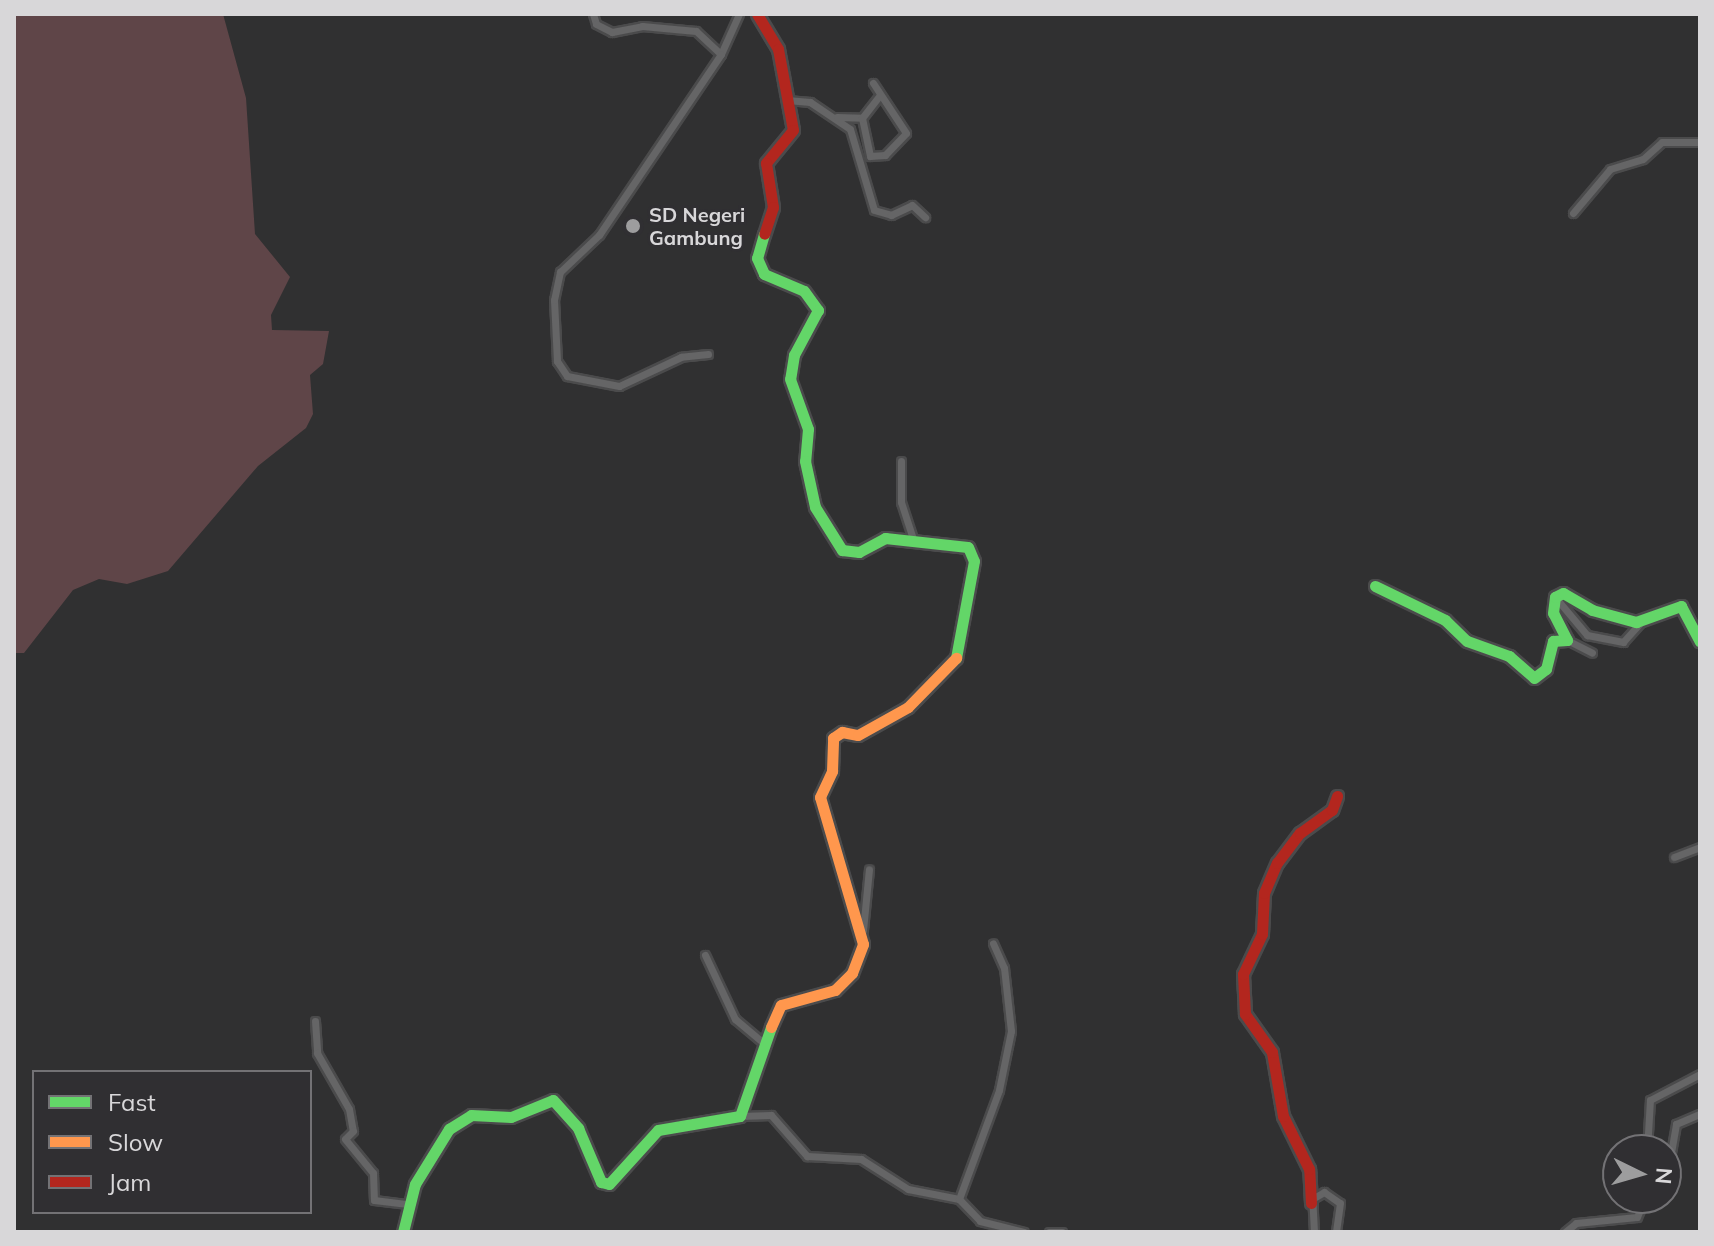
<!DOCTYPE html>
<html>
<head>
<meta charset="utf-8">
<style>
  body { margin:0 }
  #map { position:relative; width:1714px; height:1246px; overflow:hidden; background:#303031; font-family:Mulish,sans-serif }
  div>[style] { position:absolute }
  .green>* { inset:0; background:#5f4548 }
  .roads { filter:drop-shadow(2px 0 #4b4b4c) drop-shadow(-2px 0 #4b4b4c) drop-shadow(0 2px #4b4b4c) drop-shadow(0 -2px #4b4b4c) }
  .street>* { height:7px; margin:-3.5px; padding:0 3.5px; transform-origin:3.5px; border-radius:3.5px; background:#656566 }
  .fast>* { height:11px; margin:-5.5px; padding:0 5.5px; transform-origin:5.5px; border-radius:5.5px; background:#63d668 }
  .slow>* { height:11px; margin:-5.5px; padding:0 5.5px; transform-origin:5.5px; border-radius:5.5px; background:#ff974d }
  .jam>* { height:11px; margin:-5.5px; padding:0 5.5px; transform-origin:5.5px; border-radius:5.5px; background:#b3261e }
  .dots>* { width:22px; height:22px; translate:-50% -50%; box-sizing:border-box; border:4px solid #302f32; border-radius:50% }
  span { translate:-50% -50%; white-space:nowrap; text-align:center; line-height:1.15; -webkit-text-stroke:6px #302f32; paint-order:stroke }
  .poi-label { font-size:20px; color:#d8d7d9; font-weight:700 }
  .left { translate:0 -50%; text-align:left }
  .frame { position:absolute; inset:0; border:16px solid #d8d7d9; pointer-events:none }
  .legend { position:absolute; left:32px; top:1070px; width:280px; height:144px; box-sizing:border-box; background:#302f32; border:2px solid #737275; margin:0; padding:10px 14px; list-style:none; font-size:24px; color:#d8d7d9 }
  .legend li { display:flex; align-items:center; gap:16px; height:40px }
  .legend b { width:40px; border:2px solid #737275 }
  .north { position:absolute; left:1602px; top:1134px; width:80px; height:80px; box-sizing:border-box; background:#302f32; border:2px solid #737275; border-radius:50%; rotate:95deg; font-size:22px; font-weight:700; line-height:32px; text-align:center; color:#d8d7d9 }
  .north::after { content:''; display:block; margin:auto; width:28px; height:36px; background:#9d9d9e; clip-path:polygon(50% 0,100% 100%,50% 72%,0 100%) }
</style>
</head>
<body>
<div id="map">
  <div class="green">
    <i style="clip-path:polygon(14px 14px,223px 14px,246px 98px,255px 234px,290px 277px,271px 315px,272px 330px,329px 331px,323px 364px,310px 375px,313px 414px,306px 428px,258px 466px,168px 571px,127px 584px,99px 579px,73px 590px,24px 653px,14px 653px)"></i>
  </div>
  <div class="roads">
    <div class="street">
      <i style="left:593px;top:14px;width:10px;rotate:73deg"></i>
      <i style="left:596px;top:24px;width:18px;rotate:27deg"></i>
      <i style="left:612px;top:32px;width:31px;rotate:-11deg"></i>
      <i style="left:642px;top:26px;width:54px;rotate:5.3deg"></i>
      <i style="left:696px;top:31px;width:34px;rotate:43deg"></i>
      <i style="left:721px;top:54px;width:44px;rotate:-65.8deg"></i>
      <i style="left:787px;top:100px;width:23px;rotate:5deg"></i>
      <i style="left:810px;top:102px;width:48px;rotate:34deg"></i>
      <i style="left:850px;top:129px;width:84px;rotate:73.5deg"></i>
      <i style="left:874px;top:210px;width:18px;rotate:16deg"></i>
      <i style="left:891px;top:215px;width:23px;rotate:-25deg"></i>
      <i style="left:912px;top:205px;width:18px;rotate:43deg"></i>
      <i style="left:837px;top:117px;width:25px;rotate:2deg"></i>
      <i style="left:862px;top:118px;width:39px;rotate:78deg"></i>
      <i style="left:870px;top:156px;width:15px;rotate:-4deg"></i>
      <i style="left:885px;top:155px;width:30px;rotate:-46deg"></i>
      <i style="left:906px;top:133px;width:60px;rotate:-123.4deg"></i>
      <i style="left:862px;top:118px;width:29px;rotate:-52deg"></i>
      <i style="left:1573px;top:213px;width:57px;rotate:-49.9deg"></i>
      <i style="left:1610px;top:169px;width:34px;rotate:-17deg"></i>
      <i style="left:1643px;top:159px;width:25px;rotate:-42deg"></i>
      <i style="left:1662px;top:142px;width:38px"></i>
      <i style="left:708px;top:354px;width:27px;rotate:174deg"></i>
      <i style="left:681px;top:357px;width:68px;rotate:154.9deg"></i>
      <i style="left:619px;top:386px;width:53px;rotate:-169.1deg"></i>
      <i style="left:567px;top:376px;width:18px;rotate:-124deg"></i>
      <i style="left:557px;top:361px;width:61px;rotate:-92.8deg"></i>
      <i style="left:554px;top:300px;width:29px;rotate:-78deg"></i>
      <i style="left:560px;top:272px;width:54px;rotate:-43.5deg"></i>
      <i style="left:599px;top:235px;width:218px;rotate:-56deg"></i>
      <i style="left:901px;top:461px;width:41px;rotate:90deg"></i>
      <i style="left:901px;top:502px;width:38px;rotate:72deg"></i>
      <i style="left:1555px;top:597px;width:50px;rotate:49.9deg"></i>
      <i style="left:1587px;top:635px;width:37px;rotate:11deg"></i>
      <i style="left:1623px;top:642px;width:27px;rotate:-48deg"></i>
      <i style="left:1567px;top:640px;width:28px;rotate:27deg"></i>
      <i style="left:1674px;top:857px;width:28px;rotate:-21deg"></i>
      <i style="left:863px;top:930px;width:61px;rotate:-84.4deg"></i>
      <i style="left:705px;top:955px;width:71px;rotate:64.9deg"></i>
      <i style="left:735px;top:1019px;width:39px;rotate:40deg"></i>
      <i style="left:315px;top:1021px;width:32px;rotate:86deg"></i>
      <i style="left:317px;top:1053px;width:64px;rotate:60.3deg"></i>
      <i style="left:349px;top:1109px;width:22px;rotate:80deg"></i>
      <i style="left:353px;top:1131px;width:11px;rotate:135deg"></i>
      <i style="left:345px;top:1139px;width:44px;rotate:50.5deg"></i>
      <i style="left:373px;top:1173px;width:27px;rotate:88deg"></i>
      <i style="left:374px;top:1200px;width:34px;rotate:7deg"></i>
      <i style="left:740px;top:1116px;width:31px;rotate:-2deg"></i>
      <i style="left:771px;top:1115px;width:55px;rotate:48.7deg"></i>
      <i style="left:807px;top:1156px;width:54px;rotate:3.2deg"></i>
      <i style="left:861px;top:1159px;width:56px;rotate:32.6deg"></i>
      <i style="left:908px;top:1189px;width:52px;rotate:11.1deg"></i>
      <i style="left:959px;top:1199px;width:30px;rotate:46deg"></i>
      <i style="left:980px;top:1221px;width:45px;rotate:14deg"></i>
      <i style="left:1647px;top:1150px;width:50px;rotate:-86.6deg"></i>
      <i style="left:1650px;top:1100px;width:56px;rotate:-27.5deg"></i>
      <i style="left:1666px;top:1181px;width:58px;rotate:-80deg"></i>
      <i style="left:1676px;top:1124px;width:26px;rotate:-23deg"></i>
      <i style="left:959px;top:1199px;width:116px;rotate:-69.8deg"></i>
      <i style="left:999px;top:1090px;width:60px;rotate:-78.5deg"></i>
      <i style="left:1011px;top:1031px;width:63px;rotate:-96.3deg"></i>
      <i style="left:1004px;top:968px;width:27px;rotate:-114deg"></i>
      <i style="left:1049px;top:1232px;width:13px"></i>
      <i style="left:1314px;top:1232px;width:33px;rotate:-93deg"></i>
      <i style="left:1312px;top:1199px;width:14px;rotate:-30deg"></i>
      <i style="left:1324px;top:1192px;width:19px;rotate:35deg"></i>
      <i style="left:1340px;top:1203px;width:29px;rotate:98deg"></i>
      <i style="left:1565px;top:1232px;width:14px;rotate:-39deg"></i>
      <i style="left:1576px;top:1223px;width:61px;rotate:-5.6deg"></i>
      <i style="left:1637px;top:1217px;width:21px;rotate:-67deg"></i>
    </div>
    <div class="fast">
      <i style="left:764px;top:234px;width:25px;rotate:106deg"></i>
      <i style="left:757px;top:258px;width:17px;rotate:66deg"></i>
      <i style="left:764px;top:274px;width:43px;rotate:23deg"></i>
      <i style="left:804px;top:291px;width:24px;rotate:54deg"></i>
      <i style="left:818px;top:310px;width:51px;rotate:118.1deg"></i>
      <i style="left:794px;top:355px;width:24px;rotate:99deg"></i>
      <i style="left:790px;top:379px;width:53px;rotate:70.2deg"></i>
      <i style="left:808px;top:429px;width:32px;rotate:95deg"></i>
      <i style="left:805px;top:461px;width:47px;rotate:77.7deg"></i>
      <i style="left:815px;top:507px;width:51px;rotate:57.9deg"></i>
      <i style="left:842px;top:550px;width:17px;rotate:7deg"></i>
      <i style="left:859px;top:552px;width:30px;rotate:-28deg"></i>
      <i style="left:885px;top:538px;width:83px;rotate:6.2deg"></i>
      <i style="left:968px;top:547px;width:15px;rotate:67deg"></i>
      <i style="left:974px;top:561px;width:99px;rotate:100.5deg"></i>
      <i style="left:1375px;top:586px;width:78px;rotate:25.9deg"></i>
      <i style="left:1445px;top:620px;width:30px;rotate:44deg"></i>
      <i style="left:1467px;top:641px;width:45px;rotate:19.7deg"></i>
      <i style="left:1509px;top:656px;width:33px;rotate:41deg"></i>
      <i style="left:1534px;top:678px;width:15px;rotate:-37deg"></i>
      <i style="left:1546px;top:669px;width:29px;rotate:-76deg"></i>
      <i style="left:1553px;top:641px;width:14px;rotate:-4deg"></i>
      <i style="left:1567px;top:640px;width:30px;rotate:-117deg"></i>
      <i style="left:1553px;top:613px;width:16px;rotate:-83deg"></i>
      <i style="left:1555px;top:597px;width:9px;rotate:-27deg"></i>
      <i style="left:1563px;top:593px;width:34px;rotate:30deg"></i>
      <i style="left:1592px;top:610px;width:46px;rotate:15.3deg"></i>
      <i style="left:1636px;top:622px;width:48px;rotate:-19.6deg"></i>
      <i style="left:1681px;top:606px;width:40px;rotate:62deg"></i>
      <i style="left:403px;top:1232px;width:49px;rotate:-76deg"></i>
      <i style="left:415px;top:1184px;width:65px;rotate:-58.3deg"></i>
      <i style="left:449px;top:1129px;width:26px;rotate:-32deg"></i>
      <i style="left:471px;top:1115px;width:40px;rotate:2.9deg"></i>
      <i style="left:511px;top:1117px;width:45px;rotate:-22deg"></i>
      <i style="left:553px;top:1100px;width:38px;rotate:48deg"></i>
      <i style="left:578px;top:1128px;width:59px;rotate:66.9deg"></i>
      <i style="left:601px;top:1182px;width:8px;rotate:14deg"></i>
      <i style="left:609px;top:1184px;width:73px;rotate:-47.8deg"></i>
      <i style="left:658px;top:1130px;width:83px;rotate:-9.7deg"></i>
      <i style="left:740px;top:1116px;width:94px;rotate:-70.8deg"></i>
    </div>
    <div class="slow">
      <i style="left:771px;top:1027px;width:24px;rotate:-66deg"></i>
      <i style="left:781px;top:1005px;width:56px;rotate:-15.5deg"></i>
      <i style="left:835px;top:990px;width:24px;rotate:-45deg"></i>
      <i style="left:852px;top:973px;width:31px;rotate:-69deg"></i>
      <i style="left:863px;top:944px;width:153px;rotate:-106.3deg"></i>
      <i style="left:820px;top:797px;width:29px;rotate:-65deg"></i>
      <i style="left:832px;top:771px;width:33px;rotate:-88deg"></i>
      <i style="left:833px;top:738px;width:11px;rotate:-34deg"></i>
      <i style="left:842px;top:732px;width:16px;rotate:11deg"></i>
      <i style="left:858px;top:735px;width:57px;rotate:-29.2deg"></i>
      <i style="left:908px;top:707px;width:69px;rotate:-45.6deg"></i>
    </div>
    <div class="jam">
      <i style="left:757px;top:14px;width:41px;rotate:59deg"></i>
      <i style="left:778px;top:49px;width:82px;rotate:79.5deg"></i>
      <i style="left:793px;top:130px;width:43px;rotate:129.3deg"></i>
      <i style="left:766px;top:163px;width:45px;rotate:81deg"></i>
      <i style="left:773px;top:207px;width:28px;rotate:108deg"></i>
      <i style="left:1311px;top:1203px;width:34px;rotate:-93deg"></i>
      <i style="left:1309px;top:1169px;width:59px;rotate:-116.1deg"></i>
      <i style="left:1283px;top:1116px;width:65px;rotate:-99.8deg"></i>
      <i style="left:1272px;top:1052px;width:47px;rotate:-125.4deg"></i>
      <i style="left:1245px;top:1014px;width:40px;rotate:-92.9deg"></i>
      <i style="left:1243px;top:974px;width:44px;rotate:-64.6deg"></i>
      <i style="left:1262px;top:934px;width:41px;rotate:-87.2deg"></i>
      <i style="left:1264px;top:893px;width:33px;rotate:-67deg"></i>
      <i style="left:1277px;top:863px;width:38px;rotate:-53deg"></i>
      <i style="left:1300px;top:833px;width:39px;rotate:-36deg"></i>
      <i style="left:1332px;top:810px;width:15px;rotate:-70deg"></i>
    </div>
  </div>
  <div class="dots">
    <i style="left:633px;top:226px;background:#9d9d9e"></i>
  </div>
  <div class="poi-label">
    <span class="left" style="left:649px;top:226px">SD Negeri<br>Gambung</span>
  </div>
  <div class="frame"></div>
  <ul class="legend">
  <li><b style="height:10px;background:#63d668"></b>Fast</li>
  <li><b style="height:10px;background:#ff974d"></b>Slow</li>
  <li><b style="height:10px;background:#b3261e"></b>Jam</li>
  </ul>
  <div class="north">N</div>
</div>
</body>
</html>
